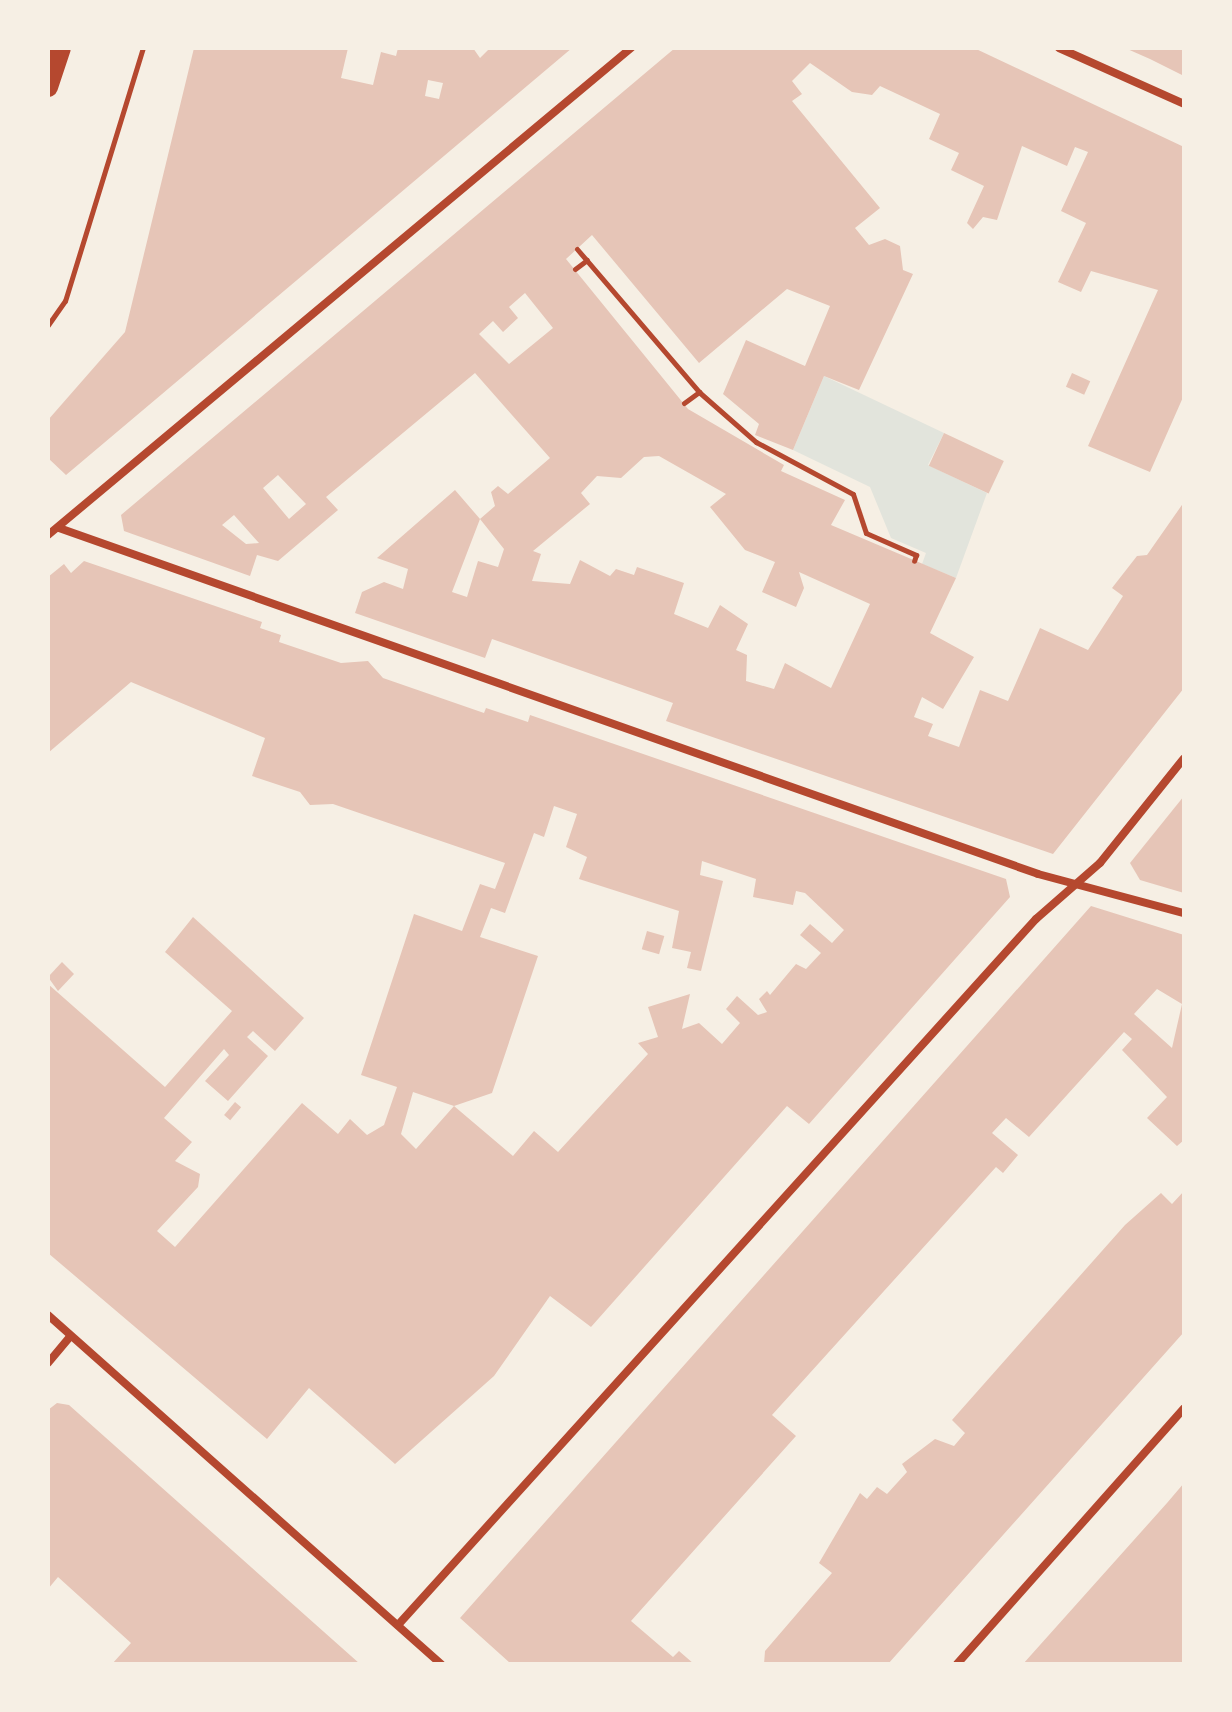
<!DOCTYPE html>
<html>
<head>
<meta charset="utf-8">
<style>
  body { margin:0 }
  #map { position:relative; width:1232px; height:1712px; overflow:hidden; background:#f6efe4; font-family:"Fira Sans",sans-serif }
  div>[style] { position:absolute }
  .green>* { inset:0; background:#e2e4dc }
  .building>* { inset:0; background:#e6c5b7; transform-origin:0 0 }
  .path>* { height:5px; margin:-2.5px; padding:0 2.5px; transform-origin:2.5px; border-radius:2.5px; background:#b5482f }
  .minor>* { height:8px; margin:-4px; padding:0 4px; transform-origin:4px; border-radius:4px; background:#b5482f }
  .primary>* { height:20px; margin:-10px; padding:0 10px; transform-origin:10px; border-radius:10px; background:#b5482f }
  span { translate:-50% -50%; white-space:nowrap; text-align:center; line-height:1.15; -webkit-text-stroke:8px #f6efe4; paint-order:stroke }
  .frame { position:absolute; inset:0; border:50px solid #f6efe4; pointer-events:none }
</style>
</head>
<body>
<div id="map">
  <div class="green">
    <i style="clip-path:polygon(824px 376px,944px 433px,928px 465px,987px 493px,956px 578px,922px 564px,926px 553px,891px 538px,870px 487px,793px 450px)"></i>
  </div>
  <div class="building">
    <i style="clip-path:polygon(evenodd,194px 48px,348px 48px,341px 78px,373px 85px,381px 52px,396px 56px,398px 48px,473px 48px,480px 58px,490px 48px,572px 48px,66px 475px,48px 458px,48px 420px,125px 332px,194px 48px,428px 80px,443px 83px,439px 99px,425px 96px,428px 80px)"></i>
    <i style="clip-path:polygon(evenodd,675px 48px,974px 48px,1184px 147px,1184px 395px,1150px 472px,1088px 446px,1158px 290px,1091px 271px,1081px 292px,1058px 282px,1086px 223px,1061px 211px,1088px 152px,1075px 147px,1067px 166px,1022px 146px,997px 220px,983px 217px,973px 229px,967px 223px,984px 186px,951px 170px,959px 153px,929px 139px,940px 114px,880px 86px,872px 95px,852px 92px,810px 63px,792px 81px,802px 94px,792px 101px,880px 208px,855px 228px,869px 245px,885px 239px,900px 246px,903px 270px,913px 274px,859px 390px,824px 376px,793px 450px,755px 435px,759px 424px,723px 394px,746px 340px,805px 366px,830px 306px,787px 289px,699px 363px,592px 235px,566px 259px,688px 409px,784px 465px,781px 471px,845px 500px,831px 525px,956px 578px,930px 633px,974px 657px,943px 709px,922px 697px,914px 717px,933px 724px,928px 736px,959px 747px,980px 690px,1008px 701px,1040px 628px,1088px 650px,1123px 596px,1112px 588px,1137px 556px,1147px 555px,1184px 502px,1184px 688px,1053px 854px,666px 721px,673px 703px,529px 652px,492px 639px,485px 658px,355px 613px,362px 592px,384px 582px,403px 589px,408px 569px,377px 558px,455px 490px,480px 519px,452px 592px,467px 597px,478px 561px,498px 567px,504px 549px,480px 519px,495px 506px,491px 492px,498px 486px,508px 494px,550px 458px,475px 373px,326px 497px,338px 510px,278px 561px,257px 555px,250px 576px,124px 531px,121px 515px,675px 48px,525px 293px,553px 328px,509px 364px,479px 334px,493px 321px,503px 332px,518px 318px,509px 307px,525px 293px,675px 48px,659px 456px,726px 494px,710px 507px,745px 550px,775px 562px,762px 592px,796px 607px,804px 588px,799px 572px,870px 604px,831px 688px,785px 663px,774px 689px,746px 681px,747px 655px,736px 650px,748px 624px,720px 605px,708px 628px,674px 614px,684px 583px,637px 567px,634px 575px,616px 569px,610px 576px,580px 560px,570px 584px,532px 581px,541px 554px,533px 551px,590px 504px,581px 493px,597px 476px,621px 478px,644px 457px,659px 456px,675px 48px,278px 475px,306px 504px,289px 519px,263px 488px,278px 475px,675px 48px,234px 515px,259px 543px,246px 544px,222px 525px,234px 515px)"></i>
    <i style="clip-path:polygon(1125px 48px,1184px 48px,1184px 76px,1150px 59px)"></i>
    <i style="left:1072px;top:373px;width:20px;height:15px;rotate:24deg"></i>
    <i style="left:944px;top:433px;width:66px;height:36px;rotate:25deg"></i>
    <i style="clip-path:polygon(evenodd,84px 561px,262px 622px,260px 628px,281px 635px,279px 642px,341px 663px,368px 661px,383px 678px,484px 713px,486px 708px,528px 722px,530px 715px,1006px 879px,1010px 897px,809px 1124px,787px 1106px,591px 1327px,550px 1296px,494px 1376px,395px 1464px,309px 1388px,267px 1439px,48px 1253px,48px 984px,165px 1087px,232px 1011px,165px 952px,193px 917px,304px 1018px,275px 1051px,253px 1031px,247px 1037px,268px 1056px,228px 1101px,205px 1081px,229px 1055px,224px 1049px,164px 1118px,192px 1142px,175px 1161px,200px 1174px,198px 1187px,157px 1231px,175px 1247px,302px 1103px,338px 1134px,350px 1119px,367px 1135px,384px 1125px,397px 1087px,361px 1075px,414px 914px,462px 931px,480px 884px,495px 889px,505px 863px,333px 804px,310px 805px,300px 792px,252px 776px,265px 738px,131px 682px,48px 753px,48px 577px,64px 564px,71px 573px,84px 561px,554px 806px,577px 814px,566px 847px,587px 857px,579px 879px,679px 911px,672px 948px,691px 952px,687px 968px,701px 971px,723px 881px,700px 875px,702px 861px,756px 879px,753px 897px,793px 905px,796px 891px,805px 893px,844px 930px,832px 943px,810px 924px,800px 935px,821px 953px,806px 969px,796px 964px,770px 995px,767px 991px,759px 999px,767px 1012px,758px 1015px,737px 996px,726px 1009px,740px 1023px,722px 1044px,699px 1023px,682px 1029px,690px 994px,648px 1007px,658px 1037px,638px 1043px,648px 1054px,558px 1152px,534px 1131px,513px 1156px,454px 1106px,416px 1149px,401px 1134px,413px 1092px,454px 1106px,492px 1093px,538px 956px,480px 937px,491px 908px,505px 913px,534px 833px,544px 837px,554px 806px)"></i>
    <i style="clip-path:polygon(1184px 796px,1184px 893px,1140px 880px,1130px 863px)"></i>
    <i style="clip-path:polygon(evenodd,1091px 906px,1184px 935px,1184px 1140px,1177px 1146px,1147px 1118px,1167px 1097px,1122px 1050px,1132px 1039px,1124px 1032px,1029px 1137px,1006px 1118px,992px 1133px,1018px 1155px,1003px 1173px,996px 1167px,772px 1415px,796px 1436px,631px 1621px,673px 1657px,679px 1651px,694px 1664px,511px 1664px,460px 1618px,1091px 906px,1157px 989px,1182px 1004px,1172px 1048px,1134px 1014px,1157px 989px)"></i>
    <i style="left:647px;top:931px;width:18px;height:19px;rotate:16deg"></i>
    <i style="clip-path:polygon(62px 962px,74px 974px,58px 991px,48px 977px)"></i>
    <i style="left:235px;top:1102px;width:8px;height:17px;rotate:40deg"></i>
    <i style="clip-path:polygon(1184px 1191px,1184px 1332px,888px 1664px,764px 1664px,765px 1651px,832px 1573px,819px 1563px,860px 1493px,867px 1499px,877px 1487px,887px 1494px,907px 1472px,902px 1464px,935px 1439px,954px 1446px,965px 1433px,952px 1420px,1125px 1225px,1161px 1193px,1172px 1204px)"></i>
    <i style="clip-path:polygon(57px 1403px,69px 1405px,360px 1664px,112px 1664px,131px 1643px,58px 1577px,48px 1589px,48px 1410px)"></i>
    <i style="clip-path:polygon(1184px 1483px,1184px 1664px,1023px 1664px,1167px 1503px)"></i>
  </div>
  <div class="path">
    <i style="left:577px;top:249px;width:188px;rotate:49.5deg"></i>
    <i style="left:699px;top:392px;width:76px;rotate:41.3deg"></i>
    <i style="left:756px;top:442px;width:110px;rotate:28.2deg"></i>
    <i style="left:853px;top:494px;width:41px;rotate:71.6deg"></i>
    <i style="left:866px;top:533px;width:55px;rotate:23.7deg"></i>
    <i style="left:916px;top:555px;width:6px;rotate:108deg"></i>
    <i style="left:575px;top:269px;width:15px;rotate:-37deg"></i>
    <i style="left:48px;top:325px;width:29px;rotate:-55deg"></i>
    <i style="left:65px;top:301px;width:265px;rotate:-72.9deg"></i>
    <i style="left:684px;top:403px;width:19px;rotate:-36deg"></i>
  </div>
  <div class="minor">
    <i style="left:1059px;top:48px;width:137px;rotate:24.1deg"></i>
    <i style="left:59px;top:528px;width:1038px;rotate:19.46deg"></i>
    <i style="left:1038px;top:874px;width:151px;rotate:15deg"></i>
    <i style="left:48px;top:535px;width:760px;rotate:-39.87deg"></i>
    <i style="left:48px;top:1315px;width:526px;rotate:41.61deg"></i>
    <i style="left:48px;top:1363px;width:35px;rotate:-50deg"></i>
    <i style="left:398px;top:1625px;width:952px;rotate:-47.9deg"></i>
    <i style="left:1036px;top:919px;width:85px;rotate:-41.2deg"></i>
    <i style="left:1100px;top:863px;width:134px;rotate:-51.3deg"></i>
    <i style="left:957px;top:1664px;width:342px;rotate:-48.4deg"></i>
  </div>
  <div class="primary">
    <i style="left:48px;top:87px;width:41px;rotate:-71.6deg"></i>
  </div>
  <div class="frame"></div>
</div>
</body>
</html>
